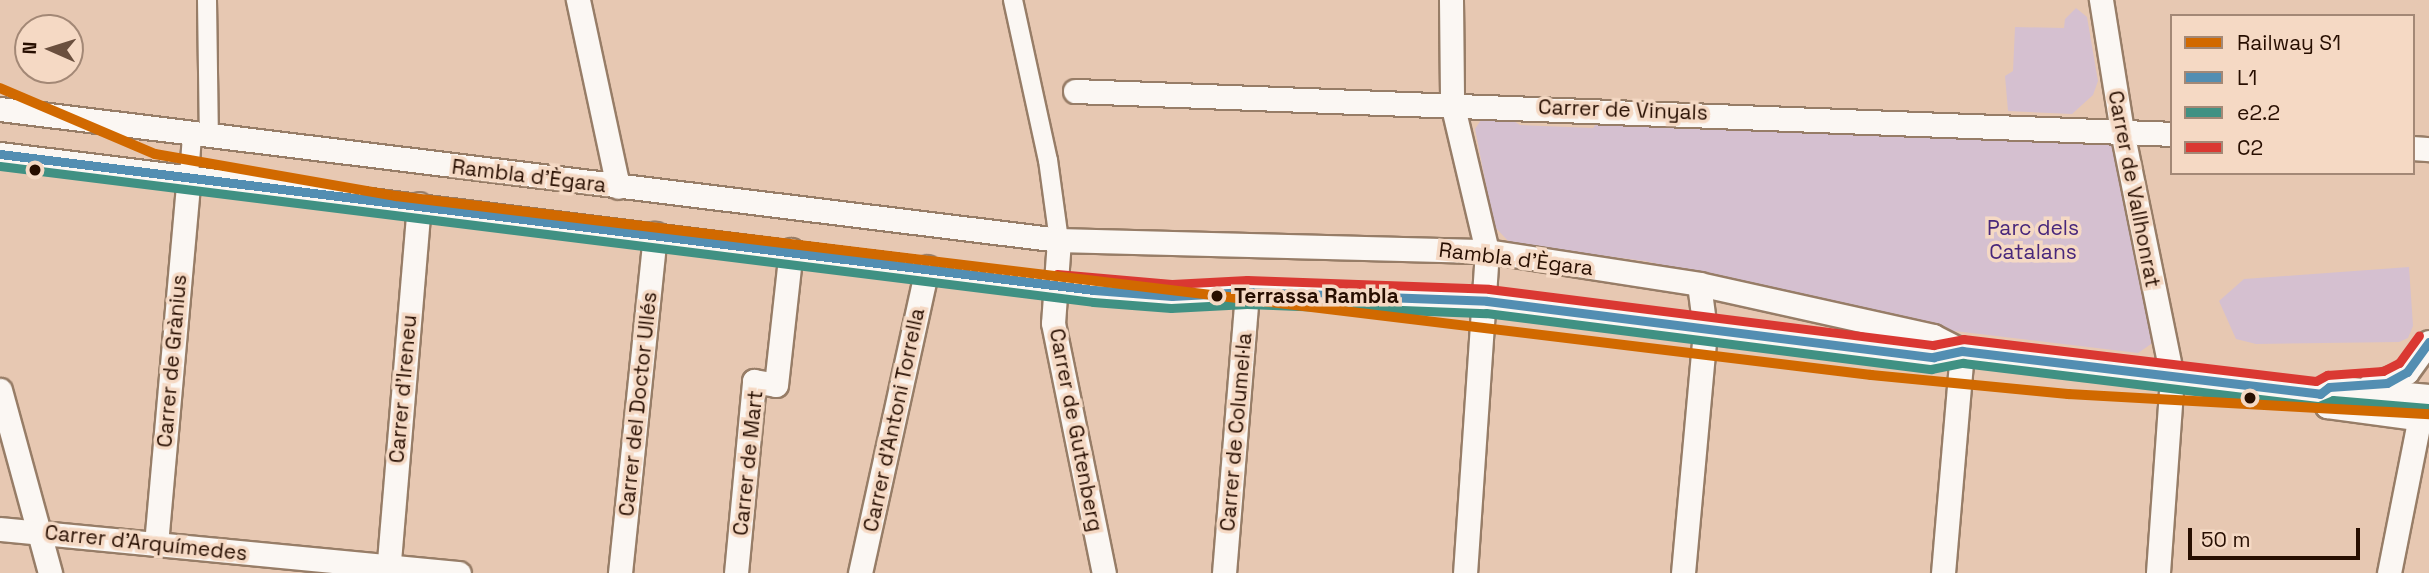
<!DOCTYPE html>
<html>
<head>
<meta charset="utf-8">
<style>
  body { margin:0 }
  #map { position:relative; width:2429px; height:573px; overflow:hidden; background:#e7c8b2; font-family:"Space Grotesk",sans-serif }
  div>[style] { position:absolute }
  .green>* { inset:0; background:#d5c0d0 }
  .roads { filter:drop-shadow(2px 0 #977d67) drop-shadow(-2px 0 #977d67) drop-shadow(0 2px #977d67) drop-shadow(0 -2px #977d67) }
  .pedestrian>* { height:18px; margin:-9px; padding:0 9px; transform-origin:9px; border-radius:9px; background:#fbf7f3 }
  .minor>* { height:23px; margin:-11.5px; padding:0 11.5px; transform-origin:11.5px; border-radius:11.5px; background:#fbf7f3 }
  .bus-1>* { height:9px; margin:-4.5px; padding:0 4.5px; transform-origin:4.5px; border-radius:4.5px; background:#538eb2 }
  .bus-2>* { height:9px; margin:-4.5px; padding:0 4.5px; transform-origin:4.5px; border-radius:4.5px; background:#409183 }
  .bus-3>* { height:9px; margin:-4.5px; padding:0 4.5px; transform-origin:4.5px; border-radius:4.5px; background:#da3832 }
  .rail-1>* { height:10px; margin:-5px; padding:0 5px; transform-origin:5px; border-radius:5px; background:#d16900 }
  .dots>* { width:19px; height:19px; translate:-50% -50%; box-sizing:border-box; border:4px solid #f5d9c4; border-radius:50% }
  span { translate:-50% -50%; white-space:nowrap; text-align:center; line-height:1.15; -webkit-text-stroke:7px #f5d9c4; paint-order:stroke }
  .street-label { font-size:21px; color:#270e00 }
  .park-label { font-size:21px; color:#48277b }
  .stop-label { font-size:21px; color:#270e00; font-weight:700 }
  .left { translate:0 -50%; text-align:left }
  .legend { position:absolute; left:2170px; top:14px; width:245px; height:161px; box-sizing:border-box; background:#f5d9c4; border:2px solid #a38876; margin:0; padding:9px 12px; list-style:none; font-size:21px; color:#270e00 }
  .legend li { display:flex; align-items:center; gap:14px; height:35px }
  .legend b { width:35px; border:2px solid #a38876 }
  .north { position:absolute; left:14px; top:14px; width:70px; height:70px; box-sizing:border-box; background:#f5d9c4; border:2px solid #a38876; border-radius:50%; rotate:273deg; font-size:19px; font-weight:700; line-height:28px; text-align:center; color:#270e00 }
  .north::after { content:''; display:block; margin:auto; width:24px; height:32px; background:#6a4f3e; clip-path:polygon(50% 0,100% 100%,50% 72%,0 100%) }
  .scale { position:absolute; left:2188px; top:528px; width:172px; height:32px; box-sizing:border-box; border:4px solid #270e00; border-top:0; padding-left:9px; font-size:21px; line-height:24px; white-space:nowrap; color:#270e00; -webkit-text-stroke:5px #f5d9c4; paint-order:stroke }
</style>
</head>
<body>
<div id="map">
  <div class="green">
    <i style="clip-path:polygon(2076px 8px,2087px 17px,2098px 81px,2093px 95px,2072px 114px,2008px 111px,2005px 76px,2013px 71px,2015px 27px,2064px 28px,2065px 19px)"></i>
    <i style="clip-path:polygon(1483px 117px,1507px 117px,1520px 125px,1593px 128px,1599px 121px,2116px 145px,2154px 342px,2138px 353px,1946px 330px,1645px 261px,1511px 244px,1494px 226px,1475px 129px)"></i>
    <i style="clip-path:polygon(2409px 267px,2413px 326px,2408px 338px,2399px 342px,2256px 344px,2236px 339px,2219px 301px,2244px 279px)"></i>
  </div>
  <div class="roads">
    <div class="pedestrian">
      <i style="left:207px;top:0;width:137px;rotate:89.2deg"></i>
      <i style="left:1013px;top:0;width:164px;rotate:77.7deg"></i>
      <i style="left:1048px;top:160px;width:81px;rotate:82.2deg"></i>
      <i style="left:189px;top:177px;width:42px;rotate:-85.9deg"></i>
    </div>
    <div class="minor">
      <i style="left:578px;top:0;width:191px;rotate:77.9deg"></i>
      <i style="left:1451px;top:0;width:103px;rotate:89.4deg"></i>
      <i style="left:1452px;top:103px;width:152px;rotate:76.7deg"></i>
      <i style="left:1487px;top:251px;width:323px;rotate:93.9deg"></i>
      <i style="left:2101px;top:0;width:133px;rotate:80.9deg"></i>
      <i style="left:2122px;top:131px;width:251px;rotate:78.5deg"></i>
      <i style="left:2172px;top:377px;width:196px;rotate:94.1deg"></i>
      <i style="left:1075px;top:91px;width:1098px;rotate:2.24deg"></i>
      <i style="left:0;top:109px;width:1067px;rotate:7.05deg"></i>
      <i style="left:1059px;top:240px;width:428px;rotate:1.5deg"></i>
      <i style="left:1487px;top:251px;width:215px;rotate:8.8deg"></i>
      <i style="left:1699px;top:284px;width:240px;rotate:12.5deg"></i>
      <i style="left:1933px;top:336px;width:33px;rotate:27deg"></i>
      <i style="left:2413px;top:148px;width:16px;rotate:4deg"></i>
      <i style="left:0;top:154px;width:1102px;rotate:7.09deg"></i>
      <i style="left:1094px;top:290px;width:78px;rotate:4.4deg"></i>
      <i style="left:1172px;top:296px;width:75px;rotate:-3.1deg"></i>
      <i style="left:1247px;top:292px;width:240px;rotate:2.1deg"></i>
      <i style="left:1487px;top:301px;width:450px;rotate:7.2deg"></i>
      <i style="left:1933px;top:357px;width:30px;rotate:-12deg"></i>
      <i style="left:1962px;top:351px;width:361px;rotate:6.8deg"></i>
      <i style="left:2320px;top:394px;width:11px;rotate:-38deg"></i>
      <i style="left:2329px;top:387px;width:100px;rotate:5.1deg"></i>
      <i style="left:1059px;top:240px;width:83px;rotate:94.1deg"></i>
      <i style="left:1053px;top:323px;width:255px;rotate:78.5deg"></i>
      <i style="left:2370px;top:385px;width:39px;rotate:-19deg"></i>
      <i style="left:2407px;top:372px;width:37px;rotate:-54deg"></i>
      <i style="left:0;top:390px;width:190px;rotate:74.7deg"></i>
      <i style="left:2320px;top:394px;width:14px;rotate:60deg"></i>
      <i style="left:2327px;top:406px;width:103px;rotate:7.8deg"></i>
      <i style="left:0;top:529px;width:461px;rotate:5.5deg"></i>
      <i style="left:156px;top:544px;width:368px;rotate:-84.9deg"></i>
      <i style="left:388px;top:573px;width:370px;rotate:-85.2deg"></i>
      <i style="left:620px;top:573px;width:341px;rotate:-84.1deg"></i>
      <i style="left:736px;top:573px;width:193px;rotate:-84.6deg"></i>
      <i style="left:754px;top:381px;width:22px;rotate:10deg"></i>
      <i style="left:776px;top:385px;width:136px;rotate:-83.7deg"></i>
      <i style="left:860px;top:573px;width:313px;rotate:-77.6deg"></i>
      <i style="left:1224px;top:573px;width:282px;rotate:-85.3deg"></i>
      <i style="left:1683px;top:573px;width:244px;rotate:-84.8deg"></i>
      <i style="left:1705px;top:330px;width:46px;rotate:-97.4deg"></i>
      <i style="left:1943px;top:573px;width:223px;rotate:-85.1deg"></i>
      <i style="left:2389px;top:573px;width:159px;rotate:-78.8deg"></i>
    </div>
  </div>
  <div class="bus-1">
    <i style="left:0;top:154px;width:1102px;rotate:7.09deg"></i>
    <i style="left:1094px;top:290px;width:78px;rotate:4.4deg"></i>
    <i style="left:1172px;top:296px;width:75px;rotate:-3.1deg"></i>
    <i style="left:1247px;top:292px;width:240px;rotate:2.1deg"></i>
    <i style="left:1487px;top:301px;width:450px;rotate:7.2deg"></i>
    <i style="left:1933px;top:357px;width:30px;rotate:-12deg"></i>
    <i style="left:1962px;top:351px;width:361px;rotate:6.8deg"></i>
    <i style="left:2320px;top:394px;width:11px;rotate:-38deg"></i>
    <i style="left:2329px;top:387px;width:58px;rotate:-3.9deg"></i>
    <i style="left:2387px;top:383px;width:23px;rotate:-29deg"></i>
    <i style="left:2407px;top:372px;width:37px;rotate:-54deg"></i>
  </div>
  <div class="bus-2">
    <i style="left:0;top:166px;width:1101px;rotate:7.09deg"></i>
    <i style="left:1093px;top:302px;width:78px;rotate:4.4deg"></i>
    <i style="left:1171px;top:308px;width:76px;rotate:-3deg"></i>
    <i style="left:1247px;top:304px;width:239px;rotate:2.2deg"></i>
    <i style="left:1486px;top:313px;width:449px;rotate:7.2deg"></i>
    <i style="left:1931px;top:369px;width:33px;rotate:-11deg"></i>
    <i style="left:1963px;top:363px;width:359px;rotate:6.9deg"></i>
    <i style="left:2319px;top:406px;width:15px;rotate:-23deg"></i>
    <i style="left:2333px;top:400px;width:95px;rotate:4.8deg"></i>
  </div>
  <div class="bus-3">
    <i style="left:1057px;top:274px;width:115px;rotate:5deg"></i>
    <i style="left:1172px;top:284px;width:75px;rotate:-3.1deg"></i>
    <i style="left:1247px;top:280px;width:242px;rotate:2.1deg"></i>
    <i style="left:1489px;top:289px;width:448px;rotate:7.2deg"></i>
    <i style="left:1933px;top:345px;width:31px;rotate:-11deg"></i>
    <i style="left:1963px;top:339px;width:355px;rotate:6.8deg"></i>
    <i style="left:2316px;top:381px;width:13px;rotate:-29deg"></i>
    <i style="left:2327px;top:375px;width:56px;rotate:-4.1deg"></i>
    <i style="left:2383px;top:371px;width:18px;rotate:-27deg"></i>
    <i style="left:2399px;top:363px;width:34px;rotate:-54deg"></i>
  </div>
  <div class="rail-1">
    <i style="left:0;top:88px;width:168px;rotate:23.1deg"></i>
    <i style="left:155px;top:154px;width:245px;rotate:9.9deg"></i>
    <i style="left:396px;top:196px;width:1486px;rotate:6.92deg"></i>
    <i style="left:1871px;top:375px;width:198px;rotate:5.5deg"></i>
    <i style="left:2068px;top:394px;width:362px;rotate:3.2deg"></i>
  </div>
  <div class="dots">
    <i style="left:35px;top:170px;background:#270e00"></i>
    <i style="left:1217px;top:296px;background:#270e00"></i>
    <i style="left:2250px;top:398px;background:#270e00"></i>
  </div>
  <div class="street-label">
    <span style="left:1623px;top:110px;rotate:2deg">Carrer de Vinyals</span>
    <span style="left:529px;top:176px;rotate:7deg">Rambla d'Ègara</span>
    <span style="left:2134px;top:189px;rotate:79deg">Carrer de Vallhonrat</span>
    <span style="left:1516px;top:259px;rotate:7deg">Rambla d'Ègara</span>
    <span style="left:172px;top:361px;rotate:-85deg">Carrer de Grànius</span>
    <span style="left:403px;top:389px;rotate:-85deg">Carrer d'Ireneu</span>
    <span style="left:638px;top:404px;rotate:-84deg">Carrer del Doctor Ullés</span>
    <span style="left:894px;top:420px;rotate:-78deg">Carrer d'Antoni Torrella</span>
    <span style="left:1076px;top:430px;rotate:79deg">Carrer de Gutenberg</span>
    <span style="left:1236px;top:432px;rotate:-85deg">Carrer de Columel·la</span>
    <span style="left:748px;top:463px;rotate:-84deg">Carrer de Mart</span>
    <span style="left:146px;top:543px;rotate:6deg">Carrer d'Arquímedes</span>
  </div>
  <div class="park-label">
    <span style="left:2033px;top:240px">Parc dels<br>Catalans</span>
  </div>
  <div class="stop-label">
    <span class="left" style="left:1234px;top:296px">Terrassa Rambla</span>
  </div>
  <ul class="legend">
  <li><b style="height:9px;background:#d16900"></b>Railway S1</li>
  <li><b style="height:9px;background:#538eb2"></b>L1</li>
  <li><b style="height:9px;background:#409183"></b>e2.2</li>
  <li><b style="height:9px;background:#da3832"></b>C2</li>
  </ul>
  <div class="north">N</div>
  <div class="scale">50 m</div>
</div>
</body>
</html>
